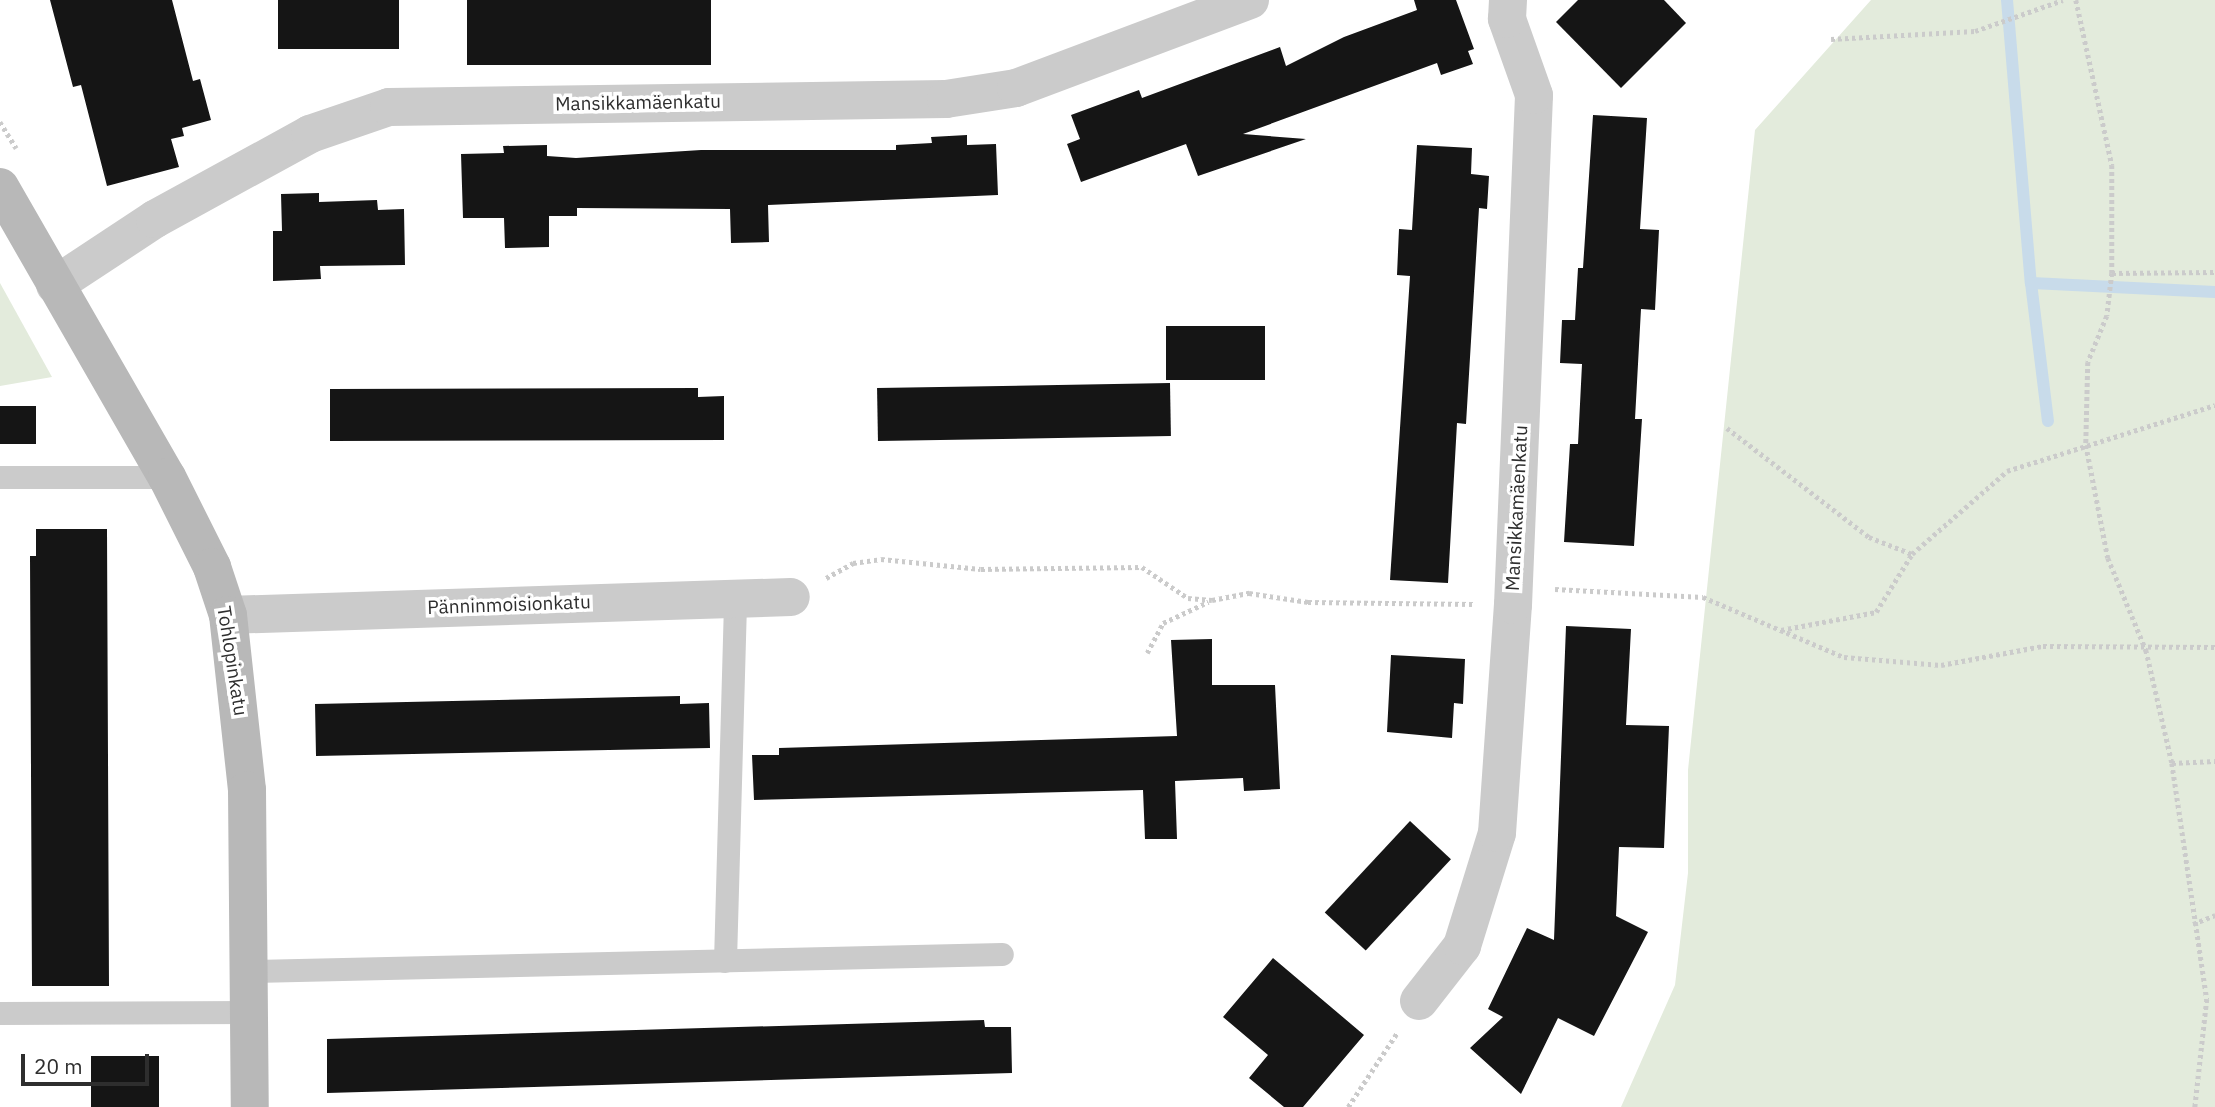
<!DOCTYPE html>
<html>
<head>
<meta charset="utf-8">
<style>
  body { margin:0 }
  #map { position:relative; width:2215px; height:1107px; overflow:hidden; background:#fff; font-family:"IBM Plex Sans",sans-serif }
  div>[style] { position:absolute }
  .green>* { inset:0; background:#e3ebdc }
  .stream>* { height:12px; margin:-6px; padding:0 6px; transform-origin:6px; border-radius:6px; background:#c8dbea }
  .building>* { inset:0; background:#151515; transform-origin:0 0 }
  .path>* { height:4.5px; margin-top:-2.25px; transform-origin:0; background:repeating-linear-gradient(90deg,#cbcbcb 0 3.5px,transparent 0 7px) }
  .lane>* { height:23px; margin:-11.5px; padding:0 11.5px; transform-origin:11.5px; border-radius:11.5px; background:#cbcbcb }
  .street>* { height:38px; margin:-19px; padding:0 19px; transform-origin:19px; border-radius:19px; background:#cbcbcb }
  .secondary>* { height:38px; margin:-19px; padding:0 19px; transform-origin:19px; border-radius:19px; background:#b8b8b8 }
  span { translate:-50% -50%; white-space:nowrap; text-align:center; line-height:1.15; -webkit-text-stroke:7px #fff; paint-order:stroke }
  .street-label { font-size:19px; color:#2e2e2e }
  .scale { position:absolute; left:21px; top:1054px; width:128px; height:32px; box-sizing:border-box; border:4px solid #2e2e2e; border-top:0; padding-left:9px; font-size:21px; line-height:24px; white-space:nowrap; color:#2e2e2e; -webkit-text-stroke:5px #fff; paint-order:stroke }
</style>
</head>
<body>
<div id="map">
  <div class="green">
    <i style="clip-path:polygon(1871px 0,2215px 0,2215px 1107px,1621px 1107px,1675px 985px,1688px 873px,1688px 770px,1755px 130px)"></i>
    <i style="clip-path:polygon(0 283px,52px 377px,0 386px)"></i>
  </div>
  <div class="stream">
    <i style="left:2007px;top:0;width:284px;rotate:85.2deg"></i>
    <i style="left:2031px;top:283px;width:139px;rotate:83deg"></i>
    <i style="left:2031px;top:283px;width:184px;rotate:2.8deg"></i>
  </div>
  <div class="building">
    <i style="clip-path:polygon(50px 0,172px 0,193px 81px,200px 79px,211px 120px,182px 128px,184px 136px,171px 139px,179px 167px,107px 186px,81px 85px,73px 87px)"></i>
    <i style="left:278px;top:0;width:121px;height:49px"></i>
    <i style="left:467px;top:0;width:244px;height:65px"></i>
    <i style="clip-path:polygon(1414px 0,1456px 0,1474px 49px,1468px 51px,1473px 64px,1441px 75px,1437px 63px,1243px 134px,1306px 139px,1198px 176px,1186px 144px,1081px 182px,1067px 144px,1080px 139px,1071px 115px,1139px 90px,1142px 98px,1280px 47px,1286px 66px,1344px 37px,1417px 10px)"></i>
    <i style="clip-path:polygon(1578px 0,1664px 0,1686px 23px,1621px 88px,1556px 22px)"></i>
    <i style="clip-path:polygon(1593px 115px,1647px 118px,1640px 229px,1659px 230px,1655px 310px,1641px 309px,1635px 419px,1642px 419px,1634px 546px,1564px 542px,1570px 444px,1578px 444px,1582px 364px,1560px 363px,1562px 320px,1575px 320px,1578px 268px,1583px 268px)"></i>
    <i style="clip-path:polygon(967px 135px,967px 145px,996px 144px,998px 195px,768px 205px,769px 242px,731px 243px,730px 209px,577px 208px,577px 216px,549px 216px,549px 247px,505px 248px,504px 218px,463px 218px,461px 154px,504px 153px,503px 146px,547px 145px,547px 156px,576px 158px,701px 150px,896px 150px,896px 145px,932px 143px,931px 137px)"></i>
    <i style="clip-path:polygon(1417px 145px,1472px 148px,1471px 174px,1489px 176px,1487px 209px,1479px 208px,1466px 424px,1457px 423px,1448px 583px,1390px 580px,1410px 276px,1397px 275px,1399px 229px,1412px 230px)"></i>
    <i style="clip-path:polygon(319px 193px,319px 202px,377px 200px,378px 210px,404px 209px,405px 265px,320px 266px,321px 279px,273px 281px,273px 231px,282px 231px,281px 194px)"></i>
    <i style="left:1265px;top:326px;width:54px;height:99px;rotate:90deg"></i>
    <i style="left:1170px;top:383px;width:53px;height:293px;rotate:89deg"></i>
    <i style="clip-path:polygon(698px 388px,698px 397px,724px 396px,724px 440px,330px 441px,330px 389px)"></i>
    <i style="left:36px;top:406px;width:38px;height:36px;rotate:90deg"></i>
    <i style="clip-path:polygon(36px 529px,107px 529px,109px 986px,32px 986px,30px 556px,36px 556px)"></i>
    <i style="clip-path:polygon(1566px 626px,1631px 629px,1626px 725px,1669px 726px,1664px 848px,1619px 847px,1616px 916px,1648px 932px,1594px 1036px,1558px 1018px,1521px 1094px,1470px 1048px,1503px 1017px,1488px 1009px,1527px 928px,1554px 940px)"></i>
    <i style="clip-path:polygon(1212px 639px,1212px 685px,1275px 685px,1280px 789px,1244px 791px,1243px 778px,1175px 781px,1177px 839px,1145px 839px,1143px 790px,754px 800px,752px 755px,779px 755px,779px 748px,1177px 736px,1171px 640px)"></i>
    <i style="clip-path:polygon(1391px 655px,1465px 659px,1463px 704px,1454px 703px,1452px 738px,1387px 732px)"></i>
    <i style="clip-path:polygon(680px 696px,680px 704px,709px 703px,710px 748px,316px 756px,315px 704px)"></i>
    <i style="left:1410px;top:821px;width:56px;height:125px;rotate:43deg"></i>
    <i style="clip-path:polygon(1273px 958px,1364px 1035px,1303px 1107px,1284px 1107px,1249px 1078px,1268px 1055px,1223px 1017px)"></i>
    <i style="clip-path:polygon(984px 1020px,985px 1027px,1011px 1027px,1012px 1073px,327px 1093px,327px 1039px)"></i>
    <i style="left:91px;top:1056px;width:68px;height:51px"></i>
  </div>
  <div class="path">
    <i style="left:2076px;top:0;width:169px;rotate:77.7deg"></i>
    <i style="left:2112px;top:165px;width:108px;rotate:90deg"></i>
    <i style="left:2112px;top:273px;width:43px;rotate:96.6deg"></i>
    <i style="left:2107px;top:316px;width:50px;rotate:112.4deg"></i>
    <i style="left:2088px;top:362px;width:83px;rotate:91.4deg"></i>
    <i style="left:2086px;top:445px;width:115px;rotate:79deg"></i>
    <i style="left:2108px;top:558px;width:100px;rotate:67.6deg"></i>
    <i style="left:2146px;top:650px;width:116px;rotate:77deg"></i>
    <i style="left:2172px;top:763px;width:239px;rotate:81.6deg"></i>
    <i style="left:2207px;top:999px;width:109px;rotate:96.3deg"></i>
    <i style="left:1831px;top:39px;width:144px;rotate:-3.2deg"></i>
    <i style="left:1975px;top:31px;width:93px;rotate:-19.4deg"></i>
    <i style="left:0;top:122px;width:31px;rotate:58deg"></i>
    <i style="left:2112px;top:273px;width:103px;rotate:-0.6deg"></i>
    <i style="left:1727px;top:428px;width:179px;rotate:37.5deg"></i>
    <i style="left:1869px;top:537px;width:46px;rotate:21.6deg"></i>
    <i style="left:826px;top:578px;width:31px;rotate:-29deg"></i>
    <i style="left:853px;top:563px;width:28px;rotate:-8deg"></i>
    <i style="left:881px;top:559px;width:100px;rotate:5.7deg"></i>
    <i style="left:981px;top:569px;width:161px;rotate:-0.7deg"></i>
    <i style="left:1142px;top:567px;width:55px;rotate:34deg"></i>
    <i style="left:1188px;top:598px;width:24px;rotate:5deg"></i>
    <i style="left:1212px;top:600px;width:38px;rotate:-11deg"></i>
    <i style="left:1249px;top:593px;width:60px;rotate:8.7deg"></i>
    <i style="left:1308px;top:602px;width:165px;rotate:0.7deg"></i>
    <i style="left:1555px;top:589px;width:148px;rotate:3.1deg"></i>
    <i style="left:1703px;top:597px;width:153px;rotate:23.1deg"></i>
    <i style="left:1844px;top:657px;width:97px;rotate:4.7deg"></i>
    <i style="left:1941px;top:665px;width:104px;rotate:-10.6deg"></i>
    <i style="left:2043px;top:646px;width:172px;rotate:0.3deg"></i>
    <i style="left:1781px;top:630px;width:97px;rotate:-10.7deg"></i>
    <i style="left:1876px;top:612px;width:68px;rotate:-58.2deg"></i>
    <i style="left:1912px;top:554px;width:126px;rotate:-41.1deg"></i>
    <i style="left:2007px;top:471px;width:218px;rotate:-17.6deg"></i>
    <i style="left:1147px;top:653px;width:34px;rotate:-62deg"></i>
    <i style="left:1163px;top:623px;width:50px;rotate:-25deg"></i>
    <i style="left:2172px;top:763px;width:43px;rotate:-2.7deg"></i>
    <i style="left:2193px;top:924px;width:24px;rotate:-22deg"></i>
    <i style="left:1348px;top:1107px;width:89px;rotate:-56.5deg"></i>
  </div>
  <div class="lane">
    <i style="left:0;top:477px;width:167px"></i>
    <i style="left:725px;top:961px;width:362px;rotate:-88.4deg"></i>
    <i style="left:252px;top:971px;width:750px;rotate:-1.3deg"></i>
    <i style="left:0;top:1013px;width:252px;rotate:-0.2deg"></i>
  </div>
  <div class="street">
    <i style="left:55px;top:285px;width:120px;rotate:-33.4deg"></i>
    <i style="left:155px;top:219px;width:177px;rotate:-28.7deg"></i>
    <i style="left:310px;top:134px;width:83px;rotate:-18.9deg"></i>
    <i style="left:389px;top:107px;width:557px;rotate:-0.82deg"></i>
    <i style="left:946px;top:99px;width:71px;rotate:-8.9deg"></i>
    <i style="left:1016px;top:88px;width:250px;rotate:-20.6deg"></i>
    <i style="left:228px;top:615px;width:563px;rotate:-1.83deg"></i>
    <i style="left:1419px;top:1001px;width:70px;rotate:-52deg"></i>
    <i style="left:1462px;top:946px;width:118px;rotate:-72.8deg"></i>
    <i style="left:1497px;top:833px;width:229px;rotate:-86deg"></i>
    <i style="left:1513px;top:605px;width:510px;rotate:-87.64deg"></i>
    <i style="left:1534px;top:95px;width:81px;rotate:-109.6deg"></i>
    <i style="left:1507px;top:19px;width:19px;rotate:-87deg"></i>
  </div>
  <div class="secondary">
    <i style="left:0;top:187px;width:335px;rotate:60.1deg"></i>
    <i style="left:167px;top:477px;width:101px;rotate:63.4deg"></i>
    <i style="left:212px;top:567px;width:51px;rotate:71.6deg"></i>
    <i style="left:228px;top:615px;width:176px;rotate:83.8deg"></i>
    <i style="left:247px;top:790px;width:317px;rotate:89.5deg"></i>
  </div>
  <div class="street-label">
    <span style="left:638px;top:103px;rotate:-1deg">Mansikkamäenkatu</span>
    <span style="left:1517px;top:508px;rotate:-87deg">Mansikkamäenkatu</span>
    <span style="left:509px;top:605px;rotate:-2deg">Pänninmoisionkatu</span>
    <span style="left:232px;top:661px;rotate:81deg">Tohlopinkatu</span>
  </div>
  <div class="scale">20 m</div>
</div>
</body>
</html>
